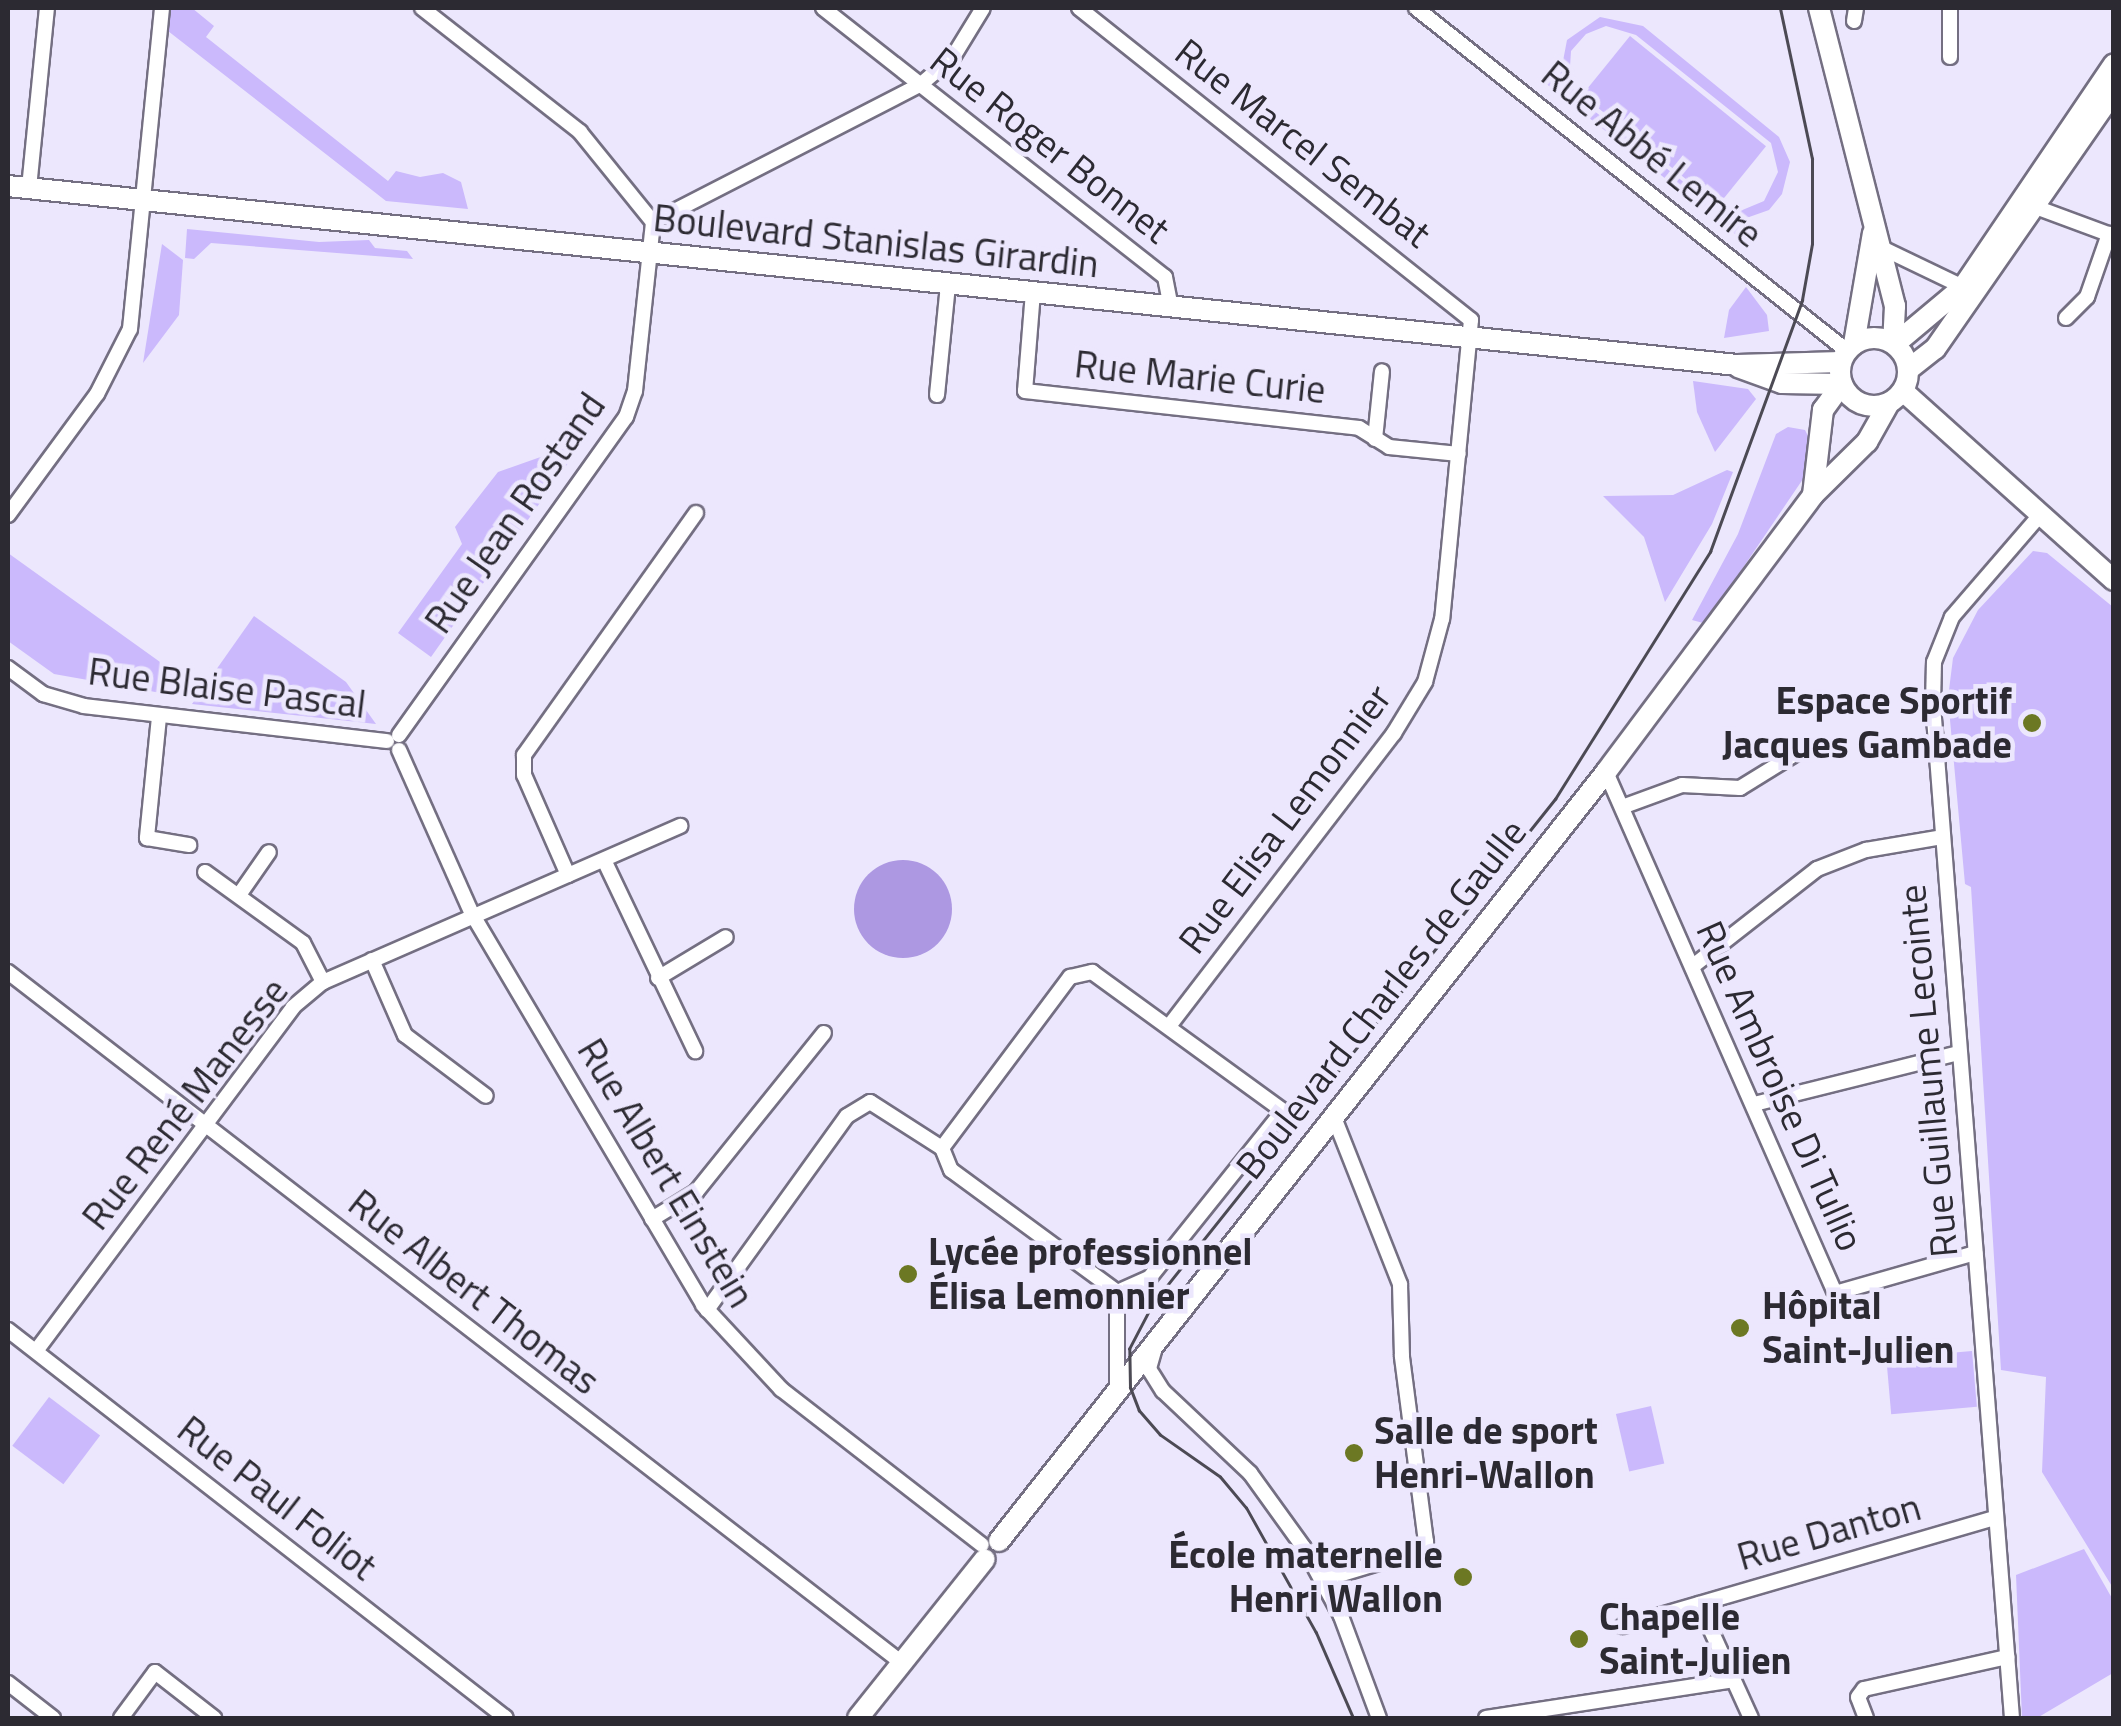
<!DOCTYPE html>
<html>
<head>
<meta charset="utf-8">
<style>
  body { margin:0 }
  #map { position:relative; width:2121px; height:1726px; overflow:hidden; background:#ece7fd; font-family:"Titillium Web",sans-serif }
  div>[style] { position:absolute }
  .green>* { inset:0; background:#cbb9fc; transform-origin:0 0 }
  .water>* { inset:0; background:#ad98e2 }
  .round { border-radius:50% }
  .roads { filter:drop-shadow(2px 0 #746f82) drop-shadow(-2px 0 #746f82) drop-shadow(0 2px #746f82) drop-shadow(0 -2px #746f82) }
  .street>* { height:14px; margin:-7px; padding:0 7px; transform-origin:7px; border-radius:7px; background:#fff }
  .secondary>* { height:20px; margin:-10px; padding:0 10px; transform-origin:10px; border-radius:10px; background:#fff }
  .secondary>.ring { margin:-10px; padding:0; box-sizing:content-box; background:none; border:20px solid #fff; border-radius:50% }
  .tram>* { height:2.5px; margin:-1.25px; padding:0 1.25px; transform-origin:1.25px; border-radius:1.25px; background:#4c4a54 }
  .dots>* { width:28px; height:28px; translate:-50% -50%; box-sizing:border-box; border:5px solid #ece7fd; border-radius:50% }
  span { translate:-50% -50%; white-space:nowrap; text-align:center; line-height:1.15; -webkit-text-stroke:9px #ece7fd; paint-order:stroke }
  .street-label { font-size:38px; color:#2c2a32 }
  .poi-label { font-size:38px; color:#2c2a32; font-weight:700 }
  .right { translate:-100% -50%; text-align:right }
  .left { translate:0 -50%; text-align:left }
  .frame { position:absolute; inset:0; border:10px solid #2c2a32; pointer-events:none }
</style>
</head>
<body>
<div id="map">
  <div class="green">
    <i style="clip-path:polygon(170px 8px,192px 8px,214px 26px,206px 37px,388px 181px,396px 171px,420px 177px,443px 173px,461px 182px,468px 209px,386px 201px,168px 31px)"></i>
    <i style="clip-path:polygon(evenodd,1600px 17px,1643px 26px,1779px 137px,1790px 162px,1782px 194px,1769px 210px,1735px 222px,1757px 238px,1750px 246px,1539px 78px,1545px 72px,1559px 82px,1567px 40px,1600px 17px,1606px 26px,1636px 35px,1771px 143px,1778px 172px,1764px 201px,1740px 211px,1715px 207px,1583px 102px,1569px 83px,1571px 51px,1586px 34px,1606px 26px)"></i>
    <i style="left:1630px;top:36px;width:175px;height:76px;rotate:39deg"></i>
    <i style="clip-path:polygon(187px 229px,319px 242px,369px 240px,375px 248px,407px 251px,413px 259px,211px 243px,194px 259px,185px 258px)"></i>
    <i style="clip-path:polygon(162px 244px,183px 260px,179px 315px,143px 363px)"></i>
    <i style="clip-path:polygon(1746px 287px,1767px 315px,1769px 331px,1724px 338px,1729px 310px)"></i>
    <i style="clip-path:polygon(1693px 381px,1748px 389px,1756px 399px,1715px 452px,1697px 412px)"></i>
    <i style="clip-path:polygon(1788px 427px,1805px 430px,1808px 436px,1803px 479px,1715px 609px,1703px 623px,1692px 620px,1738px 534px,1776px 434px)"></i>
    <i style="clip-path:polygon(583px 442px,431px 657px,398px 633px,462px 544px,455px 527px,498px 472px)"></i>
    <i style="clip-path:polygon(1727px 470px,1733px 472px,1712px 524px,1665px 602px,1644px 537px,1603px 496px,1673px 495px)"></i>
    <i style="clip-path:polygon(2033px 551px,2047px 553px,2113px 607px,2113px 1588px,2042px 1472px,2046px 1377px,2001px 1370px,1971px 887px,1965px 884px,1948px 698px,1953px 658px,1978px 610px)"></i>
    <i style="clip-path:polygon(8px 553px,174px 672px,161px 693px,54px 674px,8px 641px)"></i>
    <i style="clip-path:polygon(254px 616px,346px 682px,376px 724px,192px 704px)"></i>
    <i style="left:1972px;top:1351px;width:56px;height:86px;rotate:85deg"></i>
    <i style="left:49px;top:1397px;width:64px;height:61px;rotate:37deg"></i>
    <i style="left:1651px;top:1406px;width:59px;height:36px;rotate:77deg"></i>
    <i style="clip-path:polygon(2084px 1549px,2113px 1600px,2113px 1673px,2037px 1718px,2022px 1718px,2016px 1575px)"></i>
  </div>
  <div class="water">
    <i class="round" style="left:854px;top:860px;width:98px;height:98px"></i>
  </div>
  <div class="roads">
    <div class="street">
      <i style="left:422px;top:8px;width:201px;rotate:38.1deg"></i>
      <i style="left:580px;top:132px;width:116px;rotate:51deg"></i>
      <i style="left:823px;top:8px;width:435px;rotate:38.2deg"></i>
      <i style="left:1165px;top:277px;width:31px;rotate:79deg"></i>
      <i style="left:1079px;top:8px;width:501px;rotate:38.52deg"></i>
      <i style="left:1471px;top:320px;width:300px;rotate:95.5deg"></i>
      <i style="left:1442px;top:619px;width:65px;rotate:105.1deg"></i>
      <i style="left:1425px;top:682px;width:60px;rotate:121.3deg"></i>
      <i style="left:1394px;top:733px;width:369px;rotate:127.5deg"></i>
      <i style="left:1416px;top:8px;width:551px;rotate:38.51deg"></i>
      <i style="left:1950px;top:8px;width:49px;rotate:90deg"></i>
      <i style="left:1854px;top:21px;width:13px;rotate:-81deg"></i>
      <i style="left:29px;top:188px;width:181px;rotate:-84.3deg"></i>
      <i style="left:2030px;top:205px;width:90px;rotate:20.3deg"></i>
      <i style="left:653px;top:222px;width:300px;rotate:-27.2deg"></i>
      <i style="left:920px;top:85px;width:43px;rotate:-40.3deg"></i>
      <i style="left:953px;top:57px;width:57px;rotate:-58.5deg"></i>
      <i style="left:1882px;top:248px;width:90px;rotate:25.7deg"></i>
      <i style="left:1033px;top:292px;width:99px;rotate:94.6deg"></i>
      <i style="left:1025px;top:391px;width:336px;rotate:6.3deg"></i>
      <i style="left:1359px;top:428px;width:36px;rotate:32deg"></i>
      <i style="left:1389px;top:447px;width:70px;rotate:5.7deg"></i>
      <i style="left:2066px;top:318px;width:30px;rotate:-45deg"></i>
      <i style="left:2087px;top:297px;width:67px;rotate:-70.8deg"></i>
      <i style="left:937px;top:395px;width:112px;rotate:-84.3deg"></i>
      <i style="left:1375px;top:439px;width:68px;rotate:-84.1deg"></i>
      <i style="left:8px;top:515px;width:150px;rotate:-53.7deg"></i>
      <i style="left:97px;top:394px;width:73px;rotate:-63.1deg"></i>
      <i style="left:130px;top:329px;width:323px;rotate:-84.3deg"></i>
      <i style="left:8px;top:668px;width:44px;rotate:36.6deg"></i>
      <i style="left:43px;top:694px;width:43px;rotate:16.3deg"></i>
      <i style="left:84px;top:706px;width:305px;rotate:6.6deg"></i>
      <i style="left:159px;top:717px;width:122px;rotate:95.7deg"></i>
      <i style="left:147px;top:838px;width:43px;rotate:9.5deg"></i>
      <i style="left:399px;top:735px;width:391px;rotate:-54.5deg"></i>
      <i style="left:626px;top:417px;width:28px;rotate:-71deg"></i>
      <i style="left:635px;top:391px;width:170px;rotate:-83.9deg"></i>
      <i style="left:399px;top:750px;width:177px;rotate:66deg"></i>
      <i style="left:471px;top:912px;width:456px;rotate:59.4deg"></i>
      <i style="left:703px;top:1305px;width:115px;rotate:47.1deg"></i>
      <i style="left:781px;top:1389px;width:254px;rotate:37.8deg"></i>
      <i style="left:1606px;top:772px;width:569px;rotate:66.27deg"></i>
      <i style="left:1835px;top:1293px;width:146px;rotate:-15.9deg"></i>
      <i style="left:1622px;top:807px;width:64px;rotate:-20.1deg"></i>
      <i style="left:1682px;top:785px;width:58px;rotate:3deg"></i>
      <i style="left:1740px;top:788px;width:65px;rotate:-31.7deg"></i>
      <i style="left:604px;top:860px;width:212px;rotate:64.5deg"></i>
      <i style="left:205px;top:872px;width:121px;rotate:35.9deg"></i>
      <i style="left:303px;top:943px;width:44px;rotate:62.9deg"></i>
      <i style="left:568px;top:875px;width:109px;rotate:-113.7deg"></i>
      <i style="left:524px;top:775px;width:20px;rotate:-90deg"></i>
      <i style="left:524px;top:755px;width:297px;rotate:-54.6deg"></i>
      <i style="left:239px;top:895px;width:52px;rotate:-55.1deg"></i>
      <i style="left:372px;top:960px;width:82px;rotate:66.3deg"></i>
      <i style="left:405px;top:1035px;width:101px;rotate:37deg"></i>
      <i style="left:1693px;top:966px;width:157px;rotate:-38deg"></i>
      <i style="left:1817px;top:869px;width:53px;rotate:-21.2deg"></i>
      <i style="left:1866px;top:850px;width:77px;rotate:-9.7deg"></i>
      <i style="left:8px;top:972px;width:1130px;rotate:37.7deg"></i>
      <i style="left:658px;top:978px;width:79px;rotate:-31.1deg"></i>
      <i style="left:1754px;top:1104px;width:211px;rotate:-14deg"></i>
      <i style="left:942px;top:1148px;width:214px;rotate:-53.2deg"></i>
      <i style="left:1070px;top:977px;width:23px;rotate:-13deg"></i>
      <i style="left:1092px;top:972px;width:236px;rotate:36deg"></i>
      <i style="left:1283px;top:1111px;width:214px;rotate:128.7deg"></i>
      <i style="left:1149px;top:1278px;width:35px;rotate:156deg"></i>
      <i style="left:652px;top:1219px;width:52px;rotate:-31.5deg"></i>
      <i style="left:696px;top:1192px;width:204px;rotate:-51.2deg"></i>
      <i style="left:707px;top:1310px;width:239px;rotate:-54.2deg"></i>
      <i style="left:847px;top:1116px;width:27px;rotate:-31deg"></i>
      <i style="left:870px;top:1102px;width:85px;rotate:32.6deg"></i>
      <i style="left:942px;top:1148px;width:24px;rotate:68deg"></i>
      <i style="left:951px;top:1170px;width:206px;rotate:36.3deg"></i>
      <i style="left:8px;top:1330px;width:631px;rotate:37.92deg"></i>
      <i style="left:36px;top:1351px;width:429px;rotate:-53.2deg"></i>
      <i style="left:293px;top:1007px;width:39px;rotate:-40deg"></i>
      <i style="left:323px;top:982px;width:390px;rotate:-23.6deg"></i>
      <i style="left:1154px;top:1351px;width:19px;rotate:106deg"></i>
      <i style="left:1149px;top:1369px;width:26px;rotate:58deg"></i>
      <i style="left:1163px;top:1391px;width:120px;rotate:43.3deg"></i>
      <i style="left:1250px;top:1473px;width:92px;rotate:54.2deg"></i>
      <i style="left:1304px;top:1548px;width:77px;rotate:61.4deg"></i>
      <i style="left:1341px;top:1616px;width:109px;rotate:69.6deg"></i>
      <i style="left:1117px;top:1390px;width:98px;rotate:-90deg"></i>
      <i style="left:1322px;top:1580px;width:90px;rotate:-16.8deg"></i>
      <i style="left:1408px;top:1554px;width:22px;rotate:-34deg"></i>
      <i style="left:1426px;top:1542px;width:188px;rotate:-97.4deg"></i>
      <i style="left:1402px;top:1356px;width:72px;rotate:-91.6deg"></i>
      <i style="left:1400px;top:1284px;width:182px;rotate:-111.6deg"></i>
      <i style="left:1699px;top:1604px;width:125px;rotate:65.5deg"></i>
      <i style="left:1623px;top:1626px;width:387px;rotate:-16.2deg"></i>
      <i style="left:8px;top:1683px;width:57px;rotate:37.9deg"></i>
      <i style="left:121px;top:1718px;width:57px;rotate:-53.5deg"></i>
      <i style="left:155px;top:1672px;width:75px;rotate:37.9deg"></i>
      <i style="left:1486px;top:1718px;width:251px;rotate:-8.7deg"></i>
      <i style="left:1866px;top:1718px;width:22px;rotate:-111deg"></i>
      <i style="left:1858px;top:1697px;width:10px;rotate:-53deg"></i>
      <i style="left:1864px;top:1689px;width:147px;rotate:-12.6deg"></i>
      <i style="left:2012px;top:1718px;width:1016px;rotate:-94.46deg"></i>
      <i style="left:1933px;top:705px;width:43px;rotate:-88.7deg"></i>
      <i style="left:1934px;top:662px;width:48px;rotate:-68.2deg"></i>
      <i style="left:1952px;top:617px;width:136px;rotate:-49.2deg"></i>
    </div>
    <div class="secondary">
      <i style="left:1819px;top:8px;width:308px;rotate:75.7deg"></i>
      <i style="left:1895px;top:306px;width:37px;rotate:93deg"></i>
      <i style="left:8px;top:186px;width:1738px;rotate:5.91deg"></i>
      <i style="left:1737px;top:365px;width:104px;rotate:-1.7deg"></i>
      <i class="ring" style="left:1840px;top:338px;width:48px;height:48px"></i>
      <i style="left:1854px;top:344px;width:113px;rotate:-80.3deg"></i>
      <i style="left:1895px;top:344px;width:89px;rotate:-40deg"></i>
      <i style="left:1963px;top:287px;width:269px;rotate:-55.9deg"></i>
      <i style="left:1738px;top:367px;width:47px;rotate:20deg"></i>
      <i style="left:1782px;top:383px;width:60px;rotate:1deg"></i>
      <i style="left:1909px;top:369px;width:33px;rotate:-38deg"></i>
      <i style="left:1935px;top:349px;width:314px;rotate:-55.2deg"></i>
      <i style="left:1903px;top:391px;width:283px;rotate:41.9deg"></i>
      <i style="left:1813px;top:495px;width:86px;rotate:-83.3deg"></i>
      <i style="left:1823px;top:410px;width:32px;rotate:-54deg"></i>
      <i style="left:999px;top:1541px;width:980px;rotate:-51.71deg"></i>
      <i style="left:1606px;top:772px;width:346px;rotate:-53.2deg"></i>
      <i style="left:1813px;top:495px;width:76px;rotate:-44.5deg"></i>
      <i style="left:1867px;top:442px;width:45px;rotate:-60.6deg"></i>
      <i style="left:858px;top:1718px;width:203px;rotate:-51.4deg"></i>
    </div>
  </div>
  <div class="tram">
    <i style="left:1353px;top:1718px;width:93px;rotate:-113.5deg"></i>
    <i style="left:1316px;top:1633px;width:143px;rotate:-119.2deg"></i>
    <i style="left:1246px;top:1508px;width:40px;rotate:-130deg"></i>
    <i style="left:1220px;top:1477px;width:73px;rotate:-145deg"></i>
    <i style="left:1160px;top:1435px;width:32px;rotate:-131deg"></i>
    <i style="left:1139px;top:1411px;width:25px;rotate:-111deg"></i>
    <i style="left:1130px;top:1388px;width:39px;rotate:-91deg"></i>
    <i style="left:1129px;top:1349px;width:52px;rotate:-62.4deg"></i>
    <i style="left:1153px;top:1303px;width:645px;rotate:-51.42deg"></i>
    <i style="left:1555px;top:799px;width:292px;rotate:-57.9deg"></i>
    <i style="left:1710px;top:552px;width:268px;rotate:-69.9deg"></i>
    <i style="left:1802px;top:300px;width:57px;rotate:-79.9deg"></i>
    <i style="left:1812px;top:244px;width:85px;rotate:-90deg"></i>
    <i style="left:1812px;top:159px;width:154px;rotate:-102deg"></i>
  </div>
  <div class="dots">
    <i style="left:2032px;top:723px;background:#6c7823"></i>
    <i style="left:908px;top:1274px;background:#6c7823"></i>
    <i style="left:1740px;top:1328px;background:#6c7823"></i>
    <i style="left:1354px;top:1453px;background:#6c7823"></i>
    <i style="left:1463px;top:1577px;background:#6c7823"></i>
    <i style="left:1579px;top:1639px;background:#6c7823"></i>
  </div>
  <div class="street-label">
    <span style="left:1303px;top:143px;rotate:38deg">Rue Marcel Sembat</span>
    <span style="left:1050px;top:145px;rotate:38deg">Rue Roger Bonnet</span>
    <span style="left:1652px;top:154px;rotate:39deg">Rue Abbé Lemire</span>
    <span style="left:876px;top:241px;rotate:6deg">Boulevard Stanislas Girardin</span>
    <span style="left:1200px;top:377px;rotate:6deg">Rue Marie Curie</span>
    <span style="left:515px;top:513px;rotate:-55deg">Rue Jean Rostand</span>
    <span style="left:227px;top:688px;rotate:7deg">Rue Blaise Pascal</span>
    <span style="left:1285px;top:819px;rotate:-53deg">Rue Elisa Lemonnier</span>
    <span style="left:1381px;top:999px;rotate:-52deg">Boulevard Charles de Gaulle</span>
    <span style="left:1928px;top:1071px;rotate:-95deg">Rue Guillaume Lecointe</span>
    <span style="left:1780px;top:1086px;rotate:66deg">Rue Ambroise Di Tullio</span>
    <span style="left:185px;top:1104px;rotate:-52deg">Rue René Manesse</span>
    <span style="left:666px;top:1173px;rotate:59deg">Rue Albert Einstein</span>
    <span style="left:474px;top:1292px;rotate:38deg">Rue Albert Thomas</span>
    <span style="left:277px;top:1498px;rotate:38deg">Rue Paul Foliot</span>
    <span style="left:1829px;top:1532px;rotate:-16deg">Rue Danton</span>
  </div>
  <div class="poi-label">
    <span class="right" style="left:2012px;top:723px">Espace Sportif<br>Jacques Gambade</span>
    <span class="left" style="left:928px;top:1274px">Lycée professionnel<br>Élisa Lemonnier</span>
    <span class="left" style="left:1762px;top:1328px">Hôpital<br>Saint-Julien</span>
    <span class="left" style="left:1374px;top:1453px">Salle de sport<br>Henri-Wallon</span>
    <span class="right" style="left:1443px;top:1577px">École maternelle<br>Henri Wallon</span>
    <span class="left" style="left:1599px;top:1639px">Chapelle<br>Saint-Julien</span>
  </div>
  <div class="frame"></div>
</div>
</body>
</html>
